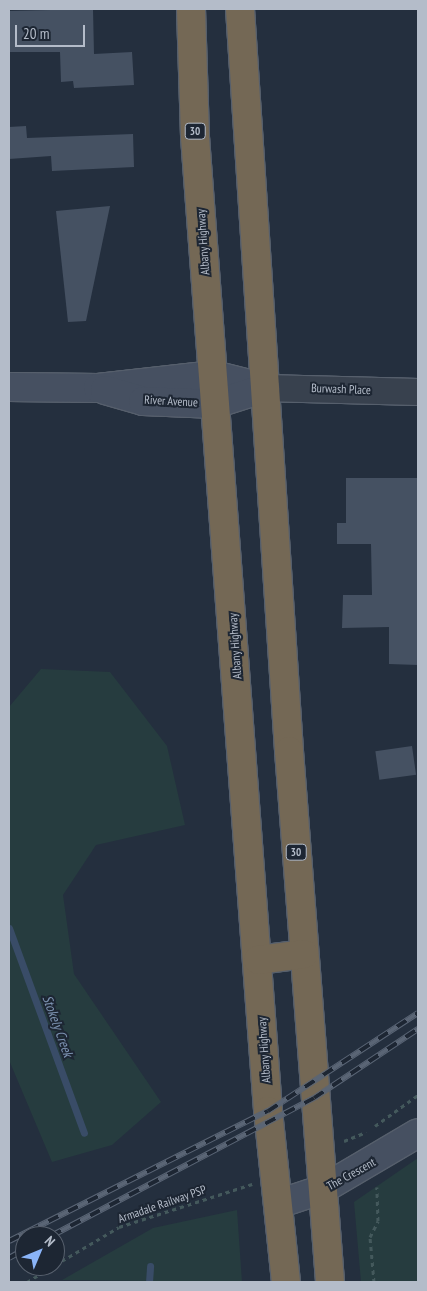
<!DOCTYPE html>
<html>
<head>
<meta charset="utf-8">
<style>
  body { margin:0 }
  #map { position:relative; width:427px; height:1291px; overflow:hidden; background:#242f3e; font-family:"PT Sans Narrow",sans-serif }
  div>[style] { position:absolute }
  .green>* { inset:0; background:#263c3f }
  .stream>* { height:7px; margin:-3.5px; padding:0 3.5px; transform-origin:3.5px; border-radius:3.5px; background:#394c67 }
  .building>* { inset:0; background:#455162; transform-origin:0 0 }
  .path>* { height:3px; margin-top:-1.5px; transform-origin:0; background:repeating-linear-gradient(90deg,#44595c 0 4px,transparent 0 8px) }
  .roads { filter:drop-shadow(1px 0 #565f6c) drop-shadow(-1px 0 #565f6c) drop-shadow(0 1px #565f6c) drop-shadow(0 -1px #565f6c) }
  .street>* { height:26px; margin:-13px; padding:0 13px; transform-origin:13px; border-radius:13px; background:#38414e }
  .secondary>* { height:28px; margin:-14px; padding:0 14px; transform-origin:14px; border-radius:14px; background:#465061 }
  .highway>* { height:28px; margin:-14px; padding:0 14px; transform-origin:14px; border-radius:14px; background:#746855 }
  .rail>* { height:5.5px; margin-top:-2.75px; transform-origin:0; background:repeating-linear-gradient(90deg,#1d2633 0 11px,#5a6575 0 22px); box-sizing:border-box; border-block:1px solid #5a6575 }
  span { translate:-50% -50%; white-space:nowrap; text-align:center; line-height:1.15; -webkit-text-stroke:4px #1d2633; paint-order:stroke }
  .shield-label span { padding:1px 4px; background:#1d2633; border:1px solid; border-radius:4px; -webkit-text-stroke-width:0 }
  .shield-label { font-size:11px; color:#b4bcc9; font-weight:700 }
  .street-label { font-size:12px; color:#b4bcc9 }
  .water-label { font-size:14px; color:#7c92b1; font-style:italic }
  .frame { position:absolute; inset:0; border:10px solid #b4bcc9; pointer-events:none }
  .north { position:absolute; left:15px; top:1226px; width:50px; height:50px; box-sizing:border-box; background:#1d2633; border:1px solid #59626f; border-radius:50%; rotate:45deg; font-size:14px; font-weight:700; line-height:20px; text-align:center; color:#b4bcc9 }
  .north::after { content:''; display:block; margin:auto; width:18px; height:22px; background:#8ab4f8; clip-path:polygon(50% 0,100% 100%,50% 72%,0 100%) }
  .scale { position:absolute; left:15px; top:25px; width:70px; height:22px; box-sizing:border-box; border:2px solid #b4bcc9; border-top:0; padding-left:6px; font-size:15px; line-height:18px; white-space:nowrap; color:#b4bcc9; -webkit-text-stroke:4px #1d2633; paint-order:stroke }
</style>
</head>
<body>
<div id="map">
  <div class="green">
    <i style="clip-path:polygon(41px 669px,110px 672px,167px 746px,185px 825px,96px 845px,63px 895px,74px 974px,161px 1102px,112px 1145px,52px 1162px,9px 1060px,9px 707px)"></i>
    <i style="clip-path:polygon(418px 1158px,418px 1282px,361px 1282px,354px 1202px)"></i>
    <i style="clip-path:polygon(237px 1210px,242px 1282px,62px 1280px,153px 1228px)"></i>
  </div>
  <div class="stream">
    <i style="left:9px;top:928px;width:218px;rotate:69.9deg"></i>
    <i style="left:149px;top:1282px;width:16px;rotate:-86deg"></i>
  </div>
  <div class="building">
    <i style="clip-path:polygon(93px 9px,94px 54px,132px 52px,134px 85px,74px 88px,73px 81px,61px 82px,60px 52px,9px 52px,9px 11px)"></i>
    <i style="clip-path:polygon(26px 126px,27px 138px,133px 134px,134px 167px,52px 171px,51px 156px,9px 159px,9px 127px)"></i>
    <i style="clip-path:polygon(110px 206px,86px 321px,68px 322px,56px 211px)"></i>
    <i style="clip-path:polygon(346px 478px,418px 478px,418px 665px,389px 664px,389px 627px,342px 628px,343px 595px,372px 595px,371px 544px,337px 544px,337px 523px,346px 523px)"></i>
    <i style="left:412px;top:746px;width:29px;height:37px;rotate:82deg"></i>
  </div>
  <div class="path">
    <i style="left:375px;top:1126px;width:53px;rotate:-35.8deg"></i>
    <i style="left:344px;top:1141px;width:24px;rotate:-22deg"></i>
    <i style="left:55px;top:1265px;width:74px;rotate:-30.7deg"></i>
    <i style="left:119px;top:1227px;width:140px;rotate:-17.9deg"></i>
    <i style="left:27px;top:1282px;width:31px;rotate:-31deg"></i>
    <i style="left:374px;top:1282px;width:45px;rotate:-95.1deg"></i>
    <i style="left:370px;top:1237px;width:18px;rotate:-63deg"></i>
    <i style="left:378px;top:1221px;width:34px;rotate:-92deg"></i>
  </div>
  <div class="roads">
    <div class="street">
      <i style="left:265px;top:388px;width:153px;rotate:1.5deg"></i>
    </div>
    <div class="secondary">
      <i style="left:9px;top:387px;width:89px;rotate:0.6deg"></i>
      <i style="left:98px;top:388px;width:117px;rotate:-6.4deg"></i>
      <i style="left:214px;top:375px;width:53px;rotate:14.3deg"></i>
      <i style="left:105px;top:390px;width:40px;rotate:16deg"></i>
      <i style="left:143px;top:401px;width:72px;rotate:2.4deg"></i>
      <i style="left:215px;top:404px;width:52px;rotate:-17.7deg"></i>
      <i style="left:278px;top:1204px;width:47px;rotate:-18.4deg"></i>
      <i style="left:323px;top:1189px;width:110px;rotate:-30.5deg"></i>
    </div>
    <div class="highway">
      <i style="left:191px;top:9px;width:128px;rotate:88.2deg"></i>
      <i style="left:195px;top:137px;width:977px;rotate:85.71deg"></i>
      <i style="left:268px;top:1111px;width:172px;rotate:84deg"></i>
      <i style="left:240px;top:9px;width:744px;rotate:86.22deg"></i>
      <i style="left:289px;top:751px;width:533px;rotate:85.58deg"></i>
      <i style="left:258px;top:960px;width:46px;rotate:-7.4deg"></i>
    </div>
  </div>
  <div class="rail">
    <i style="left:51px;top:1236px;width:297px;rotate:-27.7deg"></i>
    <i style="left:314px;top:1098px;width:125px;rotate:-33.6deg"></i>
    <i style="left:9px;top:1241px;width:290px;rotate:-26.7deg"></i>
    <i style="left:268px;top:1111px;width:179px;rotate:-33.2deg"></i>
    <i style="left:9px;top:1258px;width:18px;rotate:-29deg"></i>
  </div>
  <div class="shield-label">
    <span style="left:195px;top:131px">30</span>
    <span style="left:296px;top:852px">30</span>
  </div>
  <div class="street-label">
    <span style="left:203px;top:242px;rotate:-94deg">Albany Highway</span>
    <span style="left:341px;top:389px;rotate:2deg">Burwash Place</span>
    <span style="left:171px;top:401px;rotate:3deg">River Avenue</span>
    <span style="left:235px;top:646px;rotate:-94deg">Albany Highway</span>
    <span style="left:264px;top:1050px;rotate:-94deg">Albany Highway</span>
    <span style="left:351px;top:1174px;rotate:-29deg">The Crescent</span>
    <span style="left:162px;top:1204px;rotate:-19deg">Armadale Railway PSP</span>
  </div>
  <div class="water-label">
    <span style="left:58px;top:1026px;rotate:70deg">Stokely Creek</span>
  </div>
  <div class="frame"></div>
  <div class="north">N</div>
  <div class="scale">20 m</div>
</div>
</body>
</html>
